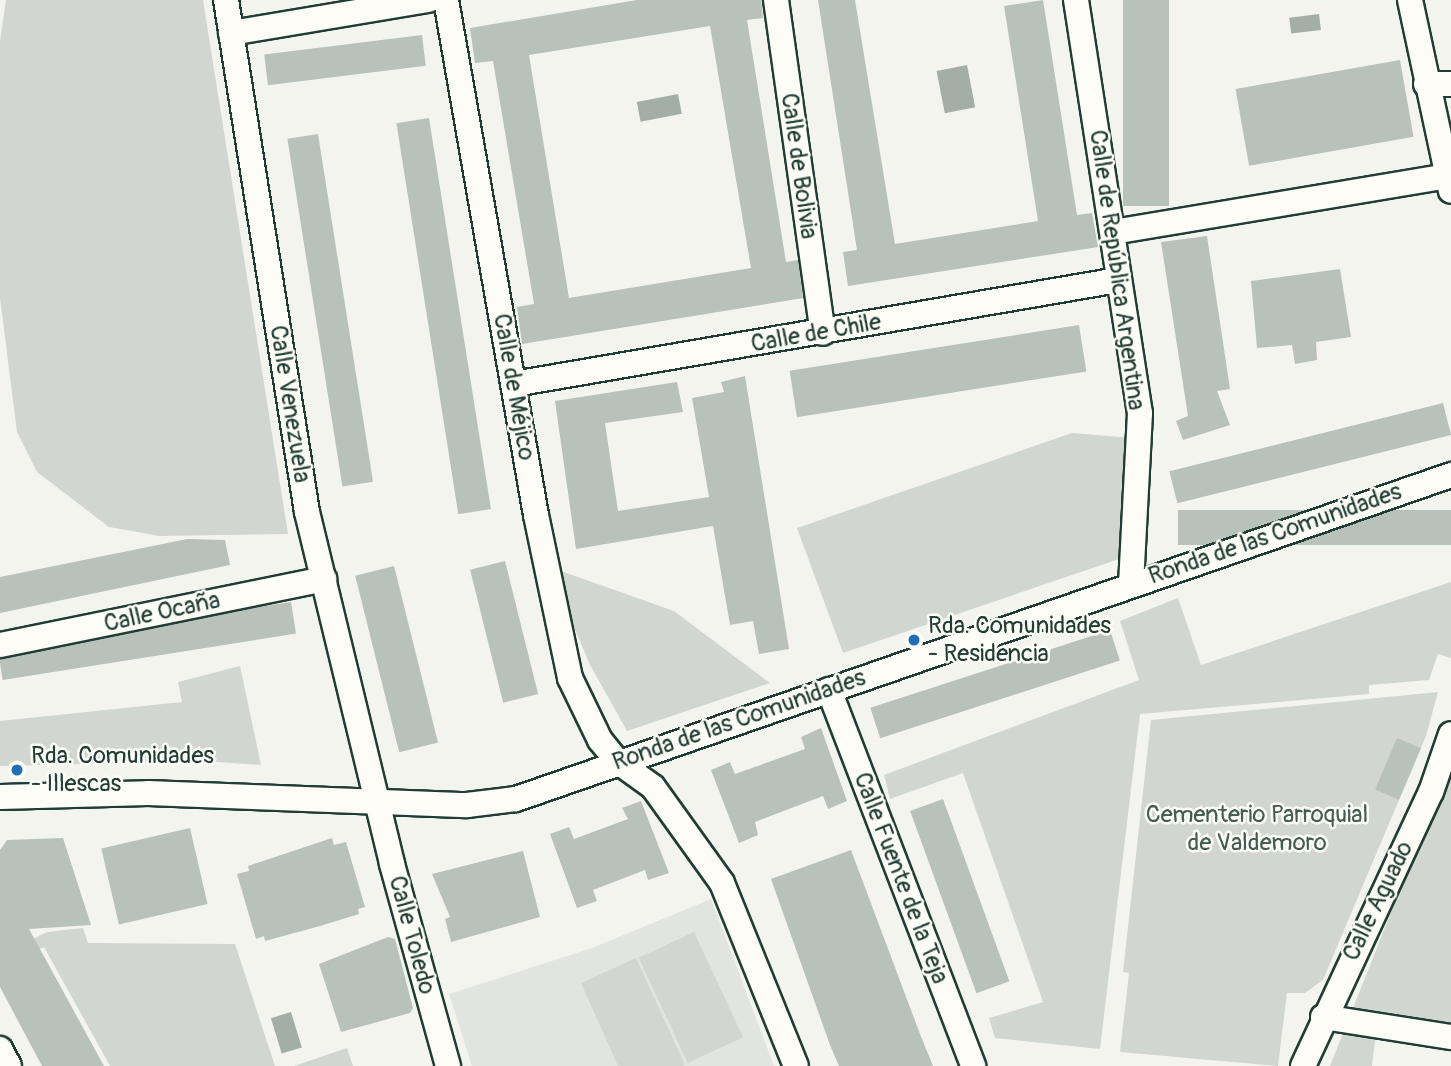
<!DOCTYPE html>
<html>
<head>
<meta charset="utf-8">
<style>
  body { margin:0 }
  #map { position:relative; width:1451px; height:1066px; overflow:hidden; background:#f4f4ef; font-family:Pangolin,sans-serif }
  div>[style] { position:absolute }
  .built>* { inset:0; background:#e2e5df }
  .green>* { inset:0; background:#d1d6d1; transform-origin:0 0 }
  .water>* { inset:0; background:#a3aea7; transform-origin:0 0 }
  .building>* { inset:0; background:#b9c1bb; transform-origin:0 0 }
  .roads { filter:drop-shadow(2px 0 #1f3d34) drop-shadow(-2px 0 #1f3d34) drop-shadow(0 2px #1f3d34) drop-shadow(0 -2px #1f3d34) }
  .minor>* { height:24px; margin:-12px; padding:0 12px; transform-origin:12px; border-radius:12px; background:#fdfcf7 }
  .dots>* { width:19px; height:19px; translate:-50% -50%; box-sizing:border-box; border:4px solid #fdfcf7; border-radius:50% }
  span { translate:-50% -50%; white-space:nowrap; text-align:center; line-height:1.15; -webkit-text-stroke:5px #fdfcf7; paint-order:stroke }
  .street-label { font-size:24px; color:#1f3d34 }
  .poi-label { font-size:24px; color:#1f3d34 }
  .left { translate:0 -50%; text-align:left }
  .park-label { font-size:24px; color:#435c53 }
</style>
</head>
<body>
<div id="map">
  <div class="built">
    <i style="clip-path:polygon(711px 899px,774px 1066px,472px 1066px,449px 994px,592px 948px)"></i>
  </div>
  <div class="green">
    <i style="clip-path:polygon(6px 0,203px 0,288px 534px,159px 536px,109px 527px,37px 472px,17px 432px,0 298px,0 41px)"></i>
    <i style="clip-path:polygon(1072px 433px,1133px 438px,1125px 557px,843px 653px,797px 528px)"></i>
    <i style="clip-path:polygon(561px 571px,674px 611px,770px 683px,627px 731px,590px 665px,566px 608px)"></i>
    <i style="clip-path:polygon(1451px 582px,1451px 658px,1438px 654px,1429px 680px,1369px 685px,1369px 694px,1140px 714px,1100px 1049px,995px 1038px,989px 1018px,1043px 1002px,963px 773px,890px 799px,884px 775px,1139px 680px,1120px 621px,1178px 598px,1201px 665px)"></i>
    <i style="clip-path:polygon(240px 666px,261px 765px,203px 761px,0 766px,0 721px,182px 702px,178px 682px)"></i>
    <i style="clip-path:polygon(1438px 692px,1426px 736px,1323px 980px,1305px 993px,1287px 993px,1278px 1066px,1120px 1052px,1129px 973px,1123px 972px,1151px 720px)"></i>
    <i style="clip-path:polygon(1451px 761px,1451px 1028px,1378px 1016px,1372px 1066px,1330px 1066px)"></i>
    <i style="clip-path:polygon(83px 928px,88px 943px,235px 944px,275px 1066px,110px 1066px,44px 947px,0 968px,0 955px,47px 932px)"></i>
    <i style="left:694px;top:932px;width:116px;height:61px;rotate:65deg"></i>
    <i style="clip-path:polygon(636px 958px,685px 1065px,682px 1066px,618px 1066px,581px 983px)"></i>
    <i style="clip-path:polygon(347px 1048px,353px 1066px,294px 1066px)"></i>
  </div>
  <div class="water">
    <i style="left:1319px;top:14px;width:16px;height:30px;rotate:83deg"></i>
    <i style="left:967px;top:65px;width:43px;height:31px;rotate:79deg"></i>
    <i style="left:678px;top:94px;width:20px;height:42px;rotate:79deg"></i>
    <i style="left:291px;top:1012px;width:37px;height:21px;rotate:73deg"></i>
  </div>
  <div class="building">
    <i style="clip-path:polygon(evenodd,637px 0,761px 0,763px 18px,747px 20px,786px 262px,798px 260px,803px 298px,522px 344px,517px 307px,534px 304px,493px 61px,475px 63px,470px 28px,637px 0,710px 26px,751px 268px,569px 298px,529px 55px,710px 26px)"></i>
    <i style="clip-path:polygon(818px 0,855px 0,895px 244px,1038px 221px,1004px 6px,1043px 0,1077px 215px,1092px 213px,1098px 247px,848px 286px,843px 252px,857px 250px)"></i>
    <i style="left:1123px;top:0;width:46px;height:206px"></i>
    <i style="left:422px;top:35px;width:31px;height:159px;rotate:83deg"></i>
    <i style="left:1400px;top:60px;width:78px;height:167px;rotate:80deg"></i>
    <i style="left:429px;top:118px;width:396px;height:33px;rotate:81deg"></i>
    <i style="left:318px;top:134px;width:352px;height:31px;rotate:81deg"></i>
    <i style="clip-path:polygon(1207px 236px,1230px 389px,1217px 391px,1230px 425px,1183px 440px,1176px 421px,1188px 416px,1161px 242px)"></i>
    <i style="clip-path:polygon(1340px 269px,1351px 337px,1316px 342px,1317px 360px,1295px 364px,1292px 345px,1257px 348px,1251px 281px)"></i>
    <i style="left:1079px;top:325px;width:47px;height:293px;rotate:81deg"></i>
    <i style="clip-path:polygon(745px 376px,789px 649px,759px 654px,753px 621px,730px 625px,713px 526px,576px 549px,555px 401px,677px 382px,683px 412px,605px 423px,618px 511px,709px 497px,692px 398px,724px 392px,721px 382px)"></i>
    <i style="left:1443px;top:403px;width:33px;height:282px;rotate:76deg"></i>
    <i style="left:1451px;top:510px;width:35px;height:273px;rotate:90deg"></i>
    <i style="clip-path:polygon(187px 539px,225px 540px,230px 565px,0 613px,0 577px)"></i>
    <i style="left:505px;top:561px;width:137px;height:36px;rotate:76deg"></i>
    <i style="left:394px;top:566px;width:182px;height:40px;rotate:76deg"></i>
    <i style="left:291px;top:602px;width:32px;height:297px;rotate:81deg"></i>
    <i style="left:1110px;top:630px;width:32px;height:252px;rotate:72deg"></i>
    <i style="clip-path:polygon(821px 728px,847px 801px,828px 809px,823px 796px,755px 822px,758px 835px,739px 843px,711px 770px,730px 762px,735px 774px,805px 749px,801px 737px)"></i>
    <i style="left:1397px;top:738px;width:26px;height:56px;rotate:23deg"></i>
    <i style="left:943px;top:799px;width:194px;height:35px;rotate:70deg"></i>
    <i style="clip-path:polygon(641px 801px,669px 873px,648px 880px,645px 870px,593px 890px,597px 901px,577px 908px,550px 834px,569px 827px,574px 839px,628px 819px,622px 808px)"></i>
    <i style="left:190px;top:828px;width:78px;height:91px;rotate:77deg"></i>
    <i style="clip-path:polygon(63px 838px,91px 925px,29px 929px,104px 1066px,42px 1066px,0 987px,0 850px,7px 840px)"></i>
    <i style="clip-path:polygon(332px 838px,334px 845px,346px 842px,365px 907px,358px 909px,359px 914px,320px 926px,265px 941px,264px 936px,256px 939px,237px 874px,249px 871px,248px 866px)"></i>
    <i style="clip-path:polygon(851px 850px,920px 1034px,933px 1066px,839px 1066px,830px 1045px,771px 879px)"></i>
    <i style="clip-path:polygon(523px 851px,540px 917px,451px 942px,445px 919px,450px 917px,432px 874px)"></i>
    <i style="clip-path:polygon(388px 937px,395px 939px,413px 1008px,410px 1013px,341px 1032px,319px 964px)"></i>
  </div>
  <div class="roads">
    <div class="minor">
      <i style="left:226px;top:0;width:518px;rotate:81.01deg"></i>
      <i style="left:307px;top:512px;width:362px;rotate:76.4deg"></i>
      <i style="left:392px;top:864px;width:210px;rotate:74.5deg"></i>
      <i style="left:446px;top:0;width:523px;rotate:80.09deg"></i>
      <i style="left:536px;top:515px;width:167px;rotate:78.2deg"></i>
      <i style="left:570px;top:678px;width:69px;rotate:64.2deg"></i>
      <i style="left:600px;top:740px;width:27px;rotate:51deg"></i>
      <i style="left:617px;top:761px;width:44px;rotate:35.8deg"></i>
      <i style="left:653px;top:787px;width:118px;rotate:54.3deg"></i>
      <i style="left:722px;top:883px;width:197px;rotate:68deg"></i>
      <i style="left:776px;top:0;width:336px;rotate:82deg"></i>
      <i style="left:1076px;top:0;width:418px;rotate:81.2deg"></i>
      <i style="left:1140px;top:413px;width:171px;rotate:93deg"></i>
      <i style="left:1410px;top:0;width:195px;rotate:77.9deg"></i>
      <i style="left:231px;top:33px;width:200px;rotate:-9.5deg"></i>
      <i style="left:1426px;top:84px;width:25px"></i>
      <i style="left:1113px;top:232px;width:339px;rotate:-9.5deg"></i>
      <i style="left:514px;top:384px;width:613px;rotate:-9.77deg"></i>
      <i style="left:0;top:645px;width:331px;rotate:-11.5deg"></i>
      <i style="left:829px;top:690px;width:403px;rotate:69deg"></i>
      <i style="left:0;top:797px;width:148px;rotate:-1.5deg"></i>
      <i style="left:148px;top:793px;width:319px;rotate:2.2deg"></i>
      <i style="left:467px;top:805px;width:49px;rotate:-7deg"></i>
      <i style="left:516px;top:799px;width:990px;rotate:-19.11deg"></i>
      <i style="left:1323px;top:1017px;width:130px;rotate:8.9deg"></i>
      <i style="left:0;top:1049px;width:19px;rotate:62deg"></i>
      <i style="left:1303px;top:1066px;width:302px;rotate:-65deg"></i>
      <i style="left:1431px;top:792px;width:61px;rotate:-71deg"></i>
    </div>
  </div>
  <div class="dots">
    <i style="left:914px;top:640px;background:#1f6fb2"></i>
    <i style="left:17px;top:770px;background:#1f6fb2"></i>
  </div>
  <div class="street-label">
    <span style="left:799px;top:166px;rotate:82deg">Calle de Bolivia</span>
    <span style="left:1117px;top:270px;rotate:82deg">Calle de República Argentina</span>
    <span style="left:816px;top:333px;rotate:-10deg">Calle de Chile</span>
    <span style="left:514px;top:387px;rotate:80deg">Calle de Méjico</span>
    <span style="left:290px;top:404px;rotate:81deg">Calle Venezuela</span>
    <span style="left:1275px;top:534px;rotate:-19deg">Ronda de las Comunidades</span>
    <span style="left:162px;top:612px;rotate:-12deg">Calle Ocaña</span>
    <span style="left:739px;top:720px;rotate:-19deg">Ronda de las Comunidades</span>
    <span style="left:901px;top:878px;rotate:69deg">Calle Fuente de la Teja</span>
    <span style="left:1378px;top:901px;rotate:-64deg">Calle Aguado</span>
    <span style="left:412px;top:935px;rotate:75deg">Calle Toledo</span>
  </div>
  <div class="poi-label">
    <span class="left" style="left:928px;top:640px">Rda. Comunidades<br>- Residencia</span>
    <span class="left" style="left:31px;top:770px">Rda. Comunidades<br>- Illescas</span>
  </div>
  <div class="park-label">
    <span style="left:1257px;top:829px">Cementerio Parroquial<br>de Valdemoro</span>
  </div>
</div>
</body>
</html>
